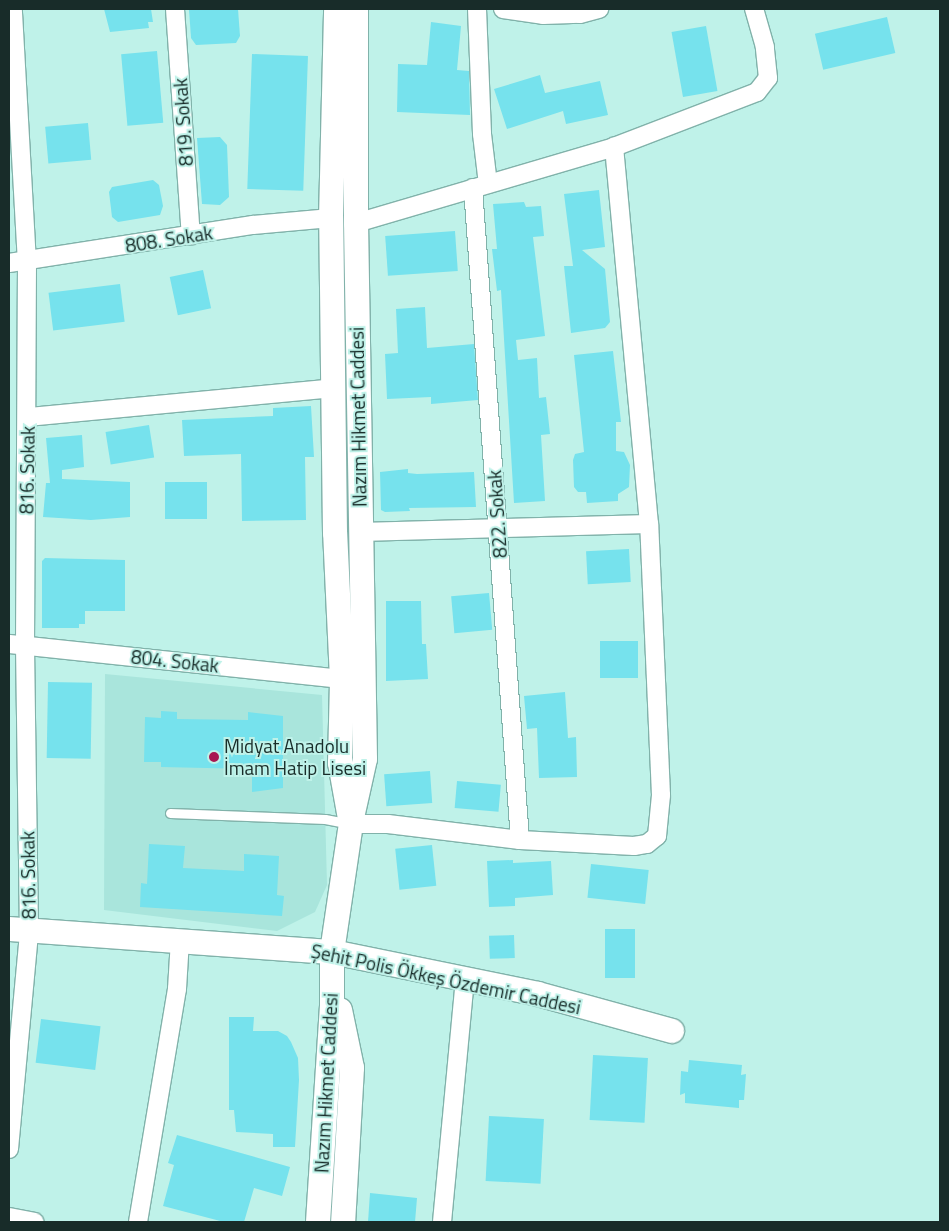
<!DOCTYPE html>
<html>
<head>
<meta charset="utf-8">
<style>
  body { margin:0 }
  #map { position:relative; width:949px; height:1231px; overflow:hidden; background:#bff2e9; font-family:"Titillium Web",sans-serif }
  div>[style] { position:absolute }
  .built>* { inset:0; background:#a9e5dc }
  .building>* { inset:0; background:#76e2ed; transform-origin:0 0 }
  .roads { filter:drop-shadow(1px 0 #81b2aa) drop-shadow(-1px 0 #81b2aa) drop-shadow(0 1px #81b2aa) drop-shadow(0 -1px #81b2aa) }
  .lane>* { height:9px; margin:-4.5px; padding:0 4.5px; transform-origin:4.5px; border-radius:4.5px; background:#fff }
  .street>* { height:18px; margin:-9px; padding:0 9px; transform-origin:9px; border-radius:9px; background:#fff }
  .secondary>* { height:24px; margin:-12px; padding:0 12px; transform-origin:12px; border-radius:12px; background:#fff }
  .dots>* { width:14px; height:14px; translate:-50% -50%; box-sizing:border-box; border:2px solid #bff2e9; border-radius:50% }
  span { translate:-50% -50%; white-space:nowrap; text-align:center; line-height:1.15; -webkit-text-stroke:4px #bff2e9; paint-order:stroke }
  .street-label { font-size:19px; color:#182c29 }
  .poi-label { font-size:19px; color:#182c29 }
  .left { translate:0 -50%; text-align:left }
  .frame { position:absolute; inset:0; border:10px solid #182c29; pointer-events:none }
</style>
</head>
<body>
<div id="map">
  <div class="built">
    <i style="clip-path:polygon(105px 674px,322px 695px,327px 885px,315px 912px,277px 931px,104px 910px)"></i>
  </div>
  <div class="building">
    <i style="clip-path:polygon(104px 9px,151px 9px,153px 22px,148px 22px,149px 28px,110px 32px)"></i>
    <i style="clip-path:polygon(189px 9px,238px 9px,240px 36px,236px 43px,196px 45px,191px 38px)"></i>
    <i style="left:887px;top:17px;width:37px;height:74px;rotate:77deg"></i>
    <i style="clip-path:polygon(431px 22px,461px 26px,457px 70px,469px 71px,470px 115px,397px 112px,398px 64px,427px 65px)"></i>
    <i style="left:706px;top:26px;width:66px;height:35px;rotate:80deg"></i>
    <i style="left:157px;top:51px;width:72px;height:36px;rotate:85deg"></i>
    <i style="left:252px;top:54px;width:56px;height:135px;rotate:2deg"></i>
    <i style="clip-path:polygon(540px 75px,545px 93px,600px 81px,608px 115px,566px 124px,563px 111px,507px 129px,494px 89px)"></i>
    <i style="left:88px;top:123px;width:37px;height:43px;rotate:85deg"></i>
    <i style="clip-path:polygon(220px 137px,227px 145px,229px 197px,220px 205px,202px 204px,197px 138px)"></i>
    <i style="clip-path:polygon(153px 180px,159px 185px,163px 206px,160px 215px,118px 222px,112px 217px,109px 192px,112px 187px)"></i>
    <i style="clip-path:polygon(599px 190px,605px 247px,582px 250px,605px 269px,610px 322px,605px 328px,571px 333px,564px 266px,573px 266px,564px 194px)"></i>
    <i style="clip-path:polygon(524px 202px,526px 207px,541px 206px,544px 236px,533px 237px,545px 336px,516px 340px,518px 360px,537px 358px,539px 398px,546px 397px,550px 434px,541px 435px,545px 501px,514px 503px,501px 290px,497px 291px,492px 249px,497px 249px,493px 204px)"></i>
    <i style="left:455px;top:231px;width:40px;height:70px;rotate:86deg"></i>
    <i style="left:203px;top:270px;width:39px;height:34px;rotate:78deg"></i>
    <i style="left:120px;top:284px;width:38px;height:72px;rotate:83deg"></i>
    <i style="clip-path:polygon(425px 307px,427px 348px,474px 344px,478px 400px,431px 404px,431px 397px,387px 399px,385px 354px,398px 353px,396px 309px)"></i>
    <i style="clip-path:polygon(613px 351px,621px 422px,616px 422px,616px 451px,624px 452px,630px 465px,629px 487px,618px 494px,618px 501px,587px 503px,586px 492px,578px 492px,574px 487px,573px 460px,575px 454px,584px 452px,574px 355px)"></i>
    <i style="clip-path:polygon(311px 406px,314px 457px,305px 457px,306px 520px,242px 521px,241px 454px,184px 456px,182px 420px,273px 416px,273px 408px)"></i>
    <i style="left:149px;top:425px;width:33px;height:44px;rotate:81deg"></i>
    <i style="clip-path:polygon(82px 435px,84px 467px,62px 470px,62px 479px,130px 482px,130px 517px,91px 520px,43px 517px,46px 483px,50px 483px,46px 438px)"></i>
    <i style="clip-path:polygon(408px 469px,408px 473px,417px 474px,474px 472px,476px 507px,409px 508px,410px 511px,385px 512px,381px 510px,380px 472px)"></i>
    <i style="left:165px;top:482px;width:42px;height:37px"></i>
    <i style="left:629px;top:549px;width:33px;height:43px;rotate:87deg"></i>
    <i style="clip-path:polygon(45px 558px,125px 560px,125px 611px,85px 611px,85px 624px,79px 624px,79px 628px,42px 628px,42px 561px)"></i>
    <i style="left:489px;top:593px;width:37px;height:38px;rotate:85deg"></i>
    <i style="clip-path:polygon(386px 601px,421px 601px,422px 644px,426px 644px,428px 679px,386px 681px)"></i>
    <i style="left:600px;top:641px;width:38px;height:37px"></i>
    <i style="left:48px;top:682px;width:44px;height:76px;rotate:1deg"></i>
    <i style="clip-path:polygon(565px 692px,568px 738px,576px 737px,577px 777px,539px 778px,537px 728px,527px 729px,524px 696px)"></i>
    <i style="clip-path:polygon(161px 711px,177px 712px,177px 719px,248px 720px,248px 712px,283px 716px,283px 788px,252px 792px,252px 769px,161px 767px,161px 762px,144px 762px,145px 717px,161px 718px)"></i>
    <i style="left:430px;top:771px;width:32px;height:46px;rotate:86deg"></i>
    <i style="left:457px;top:781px;width:44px;height:27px;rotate:5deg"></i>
    <i style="clip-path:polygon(149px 844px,185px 846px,183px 868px,244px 871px,244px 854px,279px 856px,277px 895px,284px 896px,282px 916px,140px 907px,141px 883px,147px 884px)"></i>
    <i style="left:432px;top:845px;width:41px;height:37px;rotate:84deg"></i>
    <i style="clip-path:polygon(513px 860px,513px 863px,551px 861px,553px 895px,515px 898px,515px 906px,489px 907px,487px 861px)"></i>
    <i style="left:591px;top:864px;width:58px;height:34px;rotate:6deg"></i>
    <i style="left:605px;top:929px;width:30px;height:49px"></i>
    <i style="left:514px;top:935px;width:23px;height:25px;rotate:88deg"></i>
    <i style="clip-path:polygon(229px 1017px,254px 1017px,253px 1031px,278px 1031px,287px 1036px,291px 1042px,298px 1058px,299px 1080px,295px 1147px,273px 1147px,273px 1134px,236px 1132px,234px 1110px,229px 1110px)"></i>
    <i style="left:41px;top:1019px;width:60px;height:44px;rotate:7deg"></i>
    <i style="left:593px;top:1055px;width:55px;height:65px;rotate:3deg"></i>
    <i style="clip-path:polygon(689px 1060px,742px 1065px,741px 1075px,746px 1074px,744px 1100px,739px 1100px,739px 1108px,685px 1103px,685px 1093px,680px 1095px,681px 1071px,688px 1072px)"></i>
    <i style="left:489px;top:1116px;width:55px;height:65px;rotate:3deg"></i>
    <i style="clip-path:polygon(177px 1135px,290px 1167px,282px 1196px,254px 1188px,244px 1222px,224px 1222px,163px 1206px,174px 1165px,168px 1163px)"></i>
    <i style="clip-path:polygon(370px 1193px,417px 1198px,415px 1222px,368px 1222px)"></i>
  </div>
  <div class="roads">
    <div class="lane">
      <i style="left:170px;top:813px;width:155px;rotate:2.2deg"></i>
      <i style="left:325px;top:819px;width:25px;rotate:11deg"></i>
    </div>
    <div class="street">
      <i style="left:175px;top:9px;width:227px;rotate:86deg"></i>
      <i style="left:477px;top:9px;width:125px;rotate:87.7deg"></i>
      <i style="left:482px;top:134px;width:50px;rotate:83.2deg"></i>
      <i style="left:503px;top:9px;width:40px;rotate:8.5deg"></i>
      <i style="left:543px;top:15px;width:37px;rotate:-2deg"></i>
      <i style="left:580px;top:14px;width:20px;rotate:-15deg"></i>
      <i style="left:473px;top:188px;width:654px;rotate:85.88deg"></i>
      <i style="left:356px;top:223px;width:269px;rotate:-16.4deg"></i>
      <i style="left:614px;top:147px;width:153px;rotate:-21deg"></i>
      <i style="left:757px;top:92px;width:18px;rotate:-52deg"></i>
      <i style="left:768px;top:78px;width:31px;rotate:-96deg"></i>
      <i style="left:765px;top:47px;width:40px;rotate:-106deg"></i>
      <i style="left:9px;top:263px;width:247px;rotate:-8.9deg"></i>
      <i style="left:253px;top:225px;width:78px;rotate:-5.1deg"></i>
      <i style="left:28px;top:417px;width:306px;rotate:-5.4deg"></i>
      <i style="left:360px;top:532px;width:289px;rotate:-1.6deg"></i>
      <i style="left:9px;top:644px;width:335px;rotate:6deg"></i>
      <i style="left:351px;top:824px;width:37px"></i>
      <i style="left:388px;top:824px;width:133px;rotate:6.9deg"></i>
      <i style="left:520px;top:840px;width:114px;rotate:3deg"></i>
      <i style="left:634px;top:846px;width:13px;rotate:-9deg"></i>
      <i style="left:647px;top:844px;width:13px;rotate:-39deg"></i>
      <i style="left:657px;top:836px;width:41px;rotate:-84.4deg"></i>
      <i style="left:661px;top:795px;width:271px;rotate:-92.5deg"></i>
      <i style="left:649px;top:524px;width:379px;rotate:-95.3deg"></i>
      <i style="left:9px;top:1149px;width:218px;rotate:-84.7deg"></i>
      <i style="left:29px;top:932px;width:287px;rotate:-90.8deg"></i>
      <i style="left:25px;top:645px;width:382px;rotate:-89.7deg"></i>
      <i style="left:27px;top:263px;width:254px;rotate:-93.2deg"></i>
      <i style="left:9px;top:1217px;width:26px;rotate:11deg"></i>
      <i style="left:138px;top:1222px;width:236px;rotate:-80.5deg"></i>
      <i style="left:177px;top:989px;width:49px;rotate:-86.5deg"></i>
      <i style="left:442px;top:1222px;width:244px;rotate:-84.6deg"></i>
    </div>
    <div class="secondary">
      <i style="left:353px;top:813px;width:55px;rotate:-77.5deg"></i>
      <i style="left:365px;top:759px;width:536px;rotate:-90.96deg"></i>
      <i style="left:356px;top:223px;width:214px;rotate:-90deg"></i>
      <i style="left:9px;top:929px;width:324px;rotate:4.1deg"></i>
      <i style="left:332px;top:952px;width:210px;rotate:11.5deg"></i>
      <i style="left:538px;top:994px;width:139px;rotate:15.4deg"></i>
      <i style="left:340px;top:1010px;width:59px;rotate:78.3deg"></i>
      <i style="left:352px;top:1068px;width:154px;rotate:93.3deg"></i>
      <i style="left:318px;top:1222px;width:217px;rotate:-86.3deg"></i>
      <i style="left:332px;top:1005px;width:53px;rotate:-90deg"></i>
      <i style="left:332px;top:952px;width:129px;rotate:-81.6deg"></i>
      <i style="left:351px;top:824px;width:62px;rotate:-100.2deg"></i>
      <i style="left:340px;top:763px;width:84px;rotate:-88.6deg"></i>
      <i style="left:342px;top:679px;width:146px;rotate:-92.7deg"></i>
      <i style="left:335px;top:533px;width:315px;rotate:-90.7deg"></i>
      <i style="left:331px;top:218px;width:209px;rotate:-88.6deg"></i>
    </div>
  </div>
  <div class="dots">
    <i style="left:214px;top:757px;background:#a81651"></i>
  </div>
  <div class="street-label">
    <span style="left:183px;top:122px;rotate:-94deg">819. Sokak</span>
    <span style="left:169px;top:239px;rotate:-9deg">808. Sokak</span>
    <span style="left:358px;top:417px;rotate:-91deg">Nazım Hikmet Caddesi</span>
    <span style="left:27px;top:470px;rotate:-89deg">816. Sokak</span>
    <span style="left:497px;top:514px;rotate:-94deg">822. Sokak</span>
    <span style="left:175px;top:661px;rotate:6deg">804. Sokak</span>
    <span style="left:28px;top:875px;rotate:-91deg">816. Sokak</span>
    <span style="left:446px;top:979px;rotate:12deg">Şehit Polis Ökkeş Özdemir Caddesi</span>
    <span style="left:326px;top:1083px;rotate:-87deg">Nazım Hikmet Caddesi</span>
  </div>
  <div class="poi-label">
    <span class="left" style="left:224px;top:757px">Midyat Anadolu<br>İmam Hatip Lisesi</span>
  </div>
  <div class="frame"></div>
</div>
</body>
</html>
